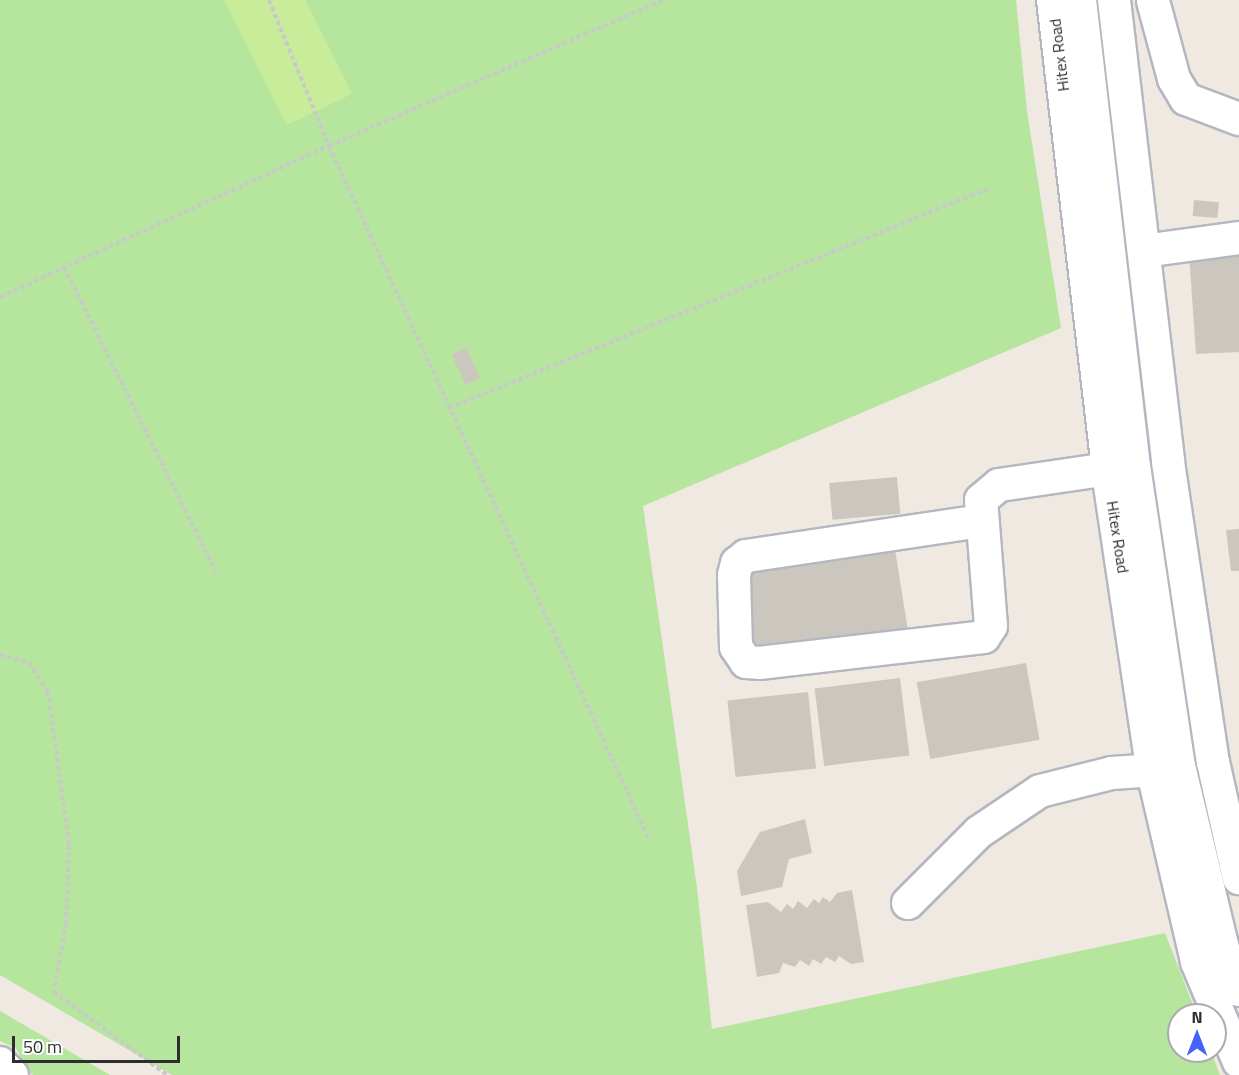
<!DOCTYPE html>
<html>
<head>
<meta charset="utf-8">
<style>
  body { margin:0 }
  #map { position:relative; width:1239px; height:1075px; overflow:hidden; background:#efe9e1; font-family:"Titillium Web",sans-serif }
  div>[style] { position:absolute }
  .green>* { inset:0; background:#b6e59e }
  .pitch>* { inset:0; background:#c9ec9a }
  .building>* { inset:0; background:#cbc7bf; transform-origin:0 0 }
  .path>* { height:4px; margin-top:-2px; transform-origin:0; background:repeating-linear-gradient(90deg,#c9c9c9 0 4.5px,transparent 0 7.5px) }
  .roads { filter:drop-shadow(2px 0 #b4b7c1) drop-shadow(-2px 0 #b4b7c1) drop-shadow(0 2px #b4b7c1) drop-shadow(0 -2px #b4b7c1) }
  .minor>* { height:32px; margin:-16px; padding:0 16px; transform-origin:16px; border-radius:16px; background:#fff }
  span { translate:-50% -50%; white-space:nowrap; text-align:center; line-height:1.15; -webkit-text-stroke:5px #fff; paint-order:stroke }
  .street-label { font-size:16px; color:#2e2e2e }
  .north { position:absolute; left:1167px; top:1003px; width:60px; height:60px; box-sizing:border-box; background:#fff; border:2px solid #ababab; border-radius:50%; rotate:0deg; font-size:16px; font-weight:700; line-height:24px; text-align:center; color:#2e2e2e }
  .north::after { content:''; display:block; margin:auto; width:21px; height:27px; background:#4264fb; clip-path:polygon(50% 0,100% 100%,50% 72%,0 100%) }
  .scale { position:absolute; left:12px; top:1036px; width:168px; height:27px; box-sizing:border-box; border:3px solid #2e2e2e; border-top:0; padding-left:8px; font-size:18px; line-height:21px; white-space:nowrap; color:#2e2e2e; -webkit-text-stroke:4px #fff; paint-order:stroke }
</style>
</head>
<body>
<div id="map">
  <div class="green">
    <i style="clip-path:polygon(0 0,1016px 0,1027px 111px,1061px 328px,643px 506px,697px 888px,712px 1029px,1165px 933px,1197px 1015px,1179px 1015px,1179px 1051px,1211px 1051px,1220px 1075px,172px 1075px,0 975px)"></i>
    <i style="clip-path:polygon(0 1011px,110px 1075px,33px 1075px,27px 1070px,16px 1048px,0 1041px)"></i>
  </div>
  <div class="pitch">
    <i style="clip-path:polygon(224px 0,305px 0,352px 94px,287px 125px)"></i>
  </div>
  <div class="building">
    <i style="left:1194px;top:200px;width:25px;height:16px;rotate:5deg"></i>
    <i style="clip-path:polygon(1239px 250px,1239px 352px,1196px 354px,1189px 253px)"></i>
    <i style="left:466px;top:348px;width:33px;height:16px;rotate:65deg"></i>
    <i style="left:897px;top:477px;width:37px;height:68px;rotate:85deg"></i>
    <i style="clip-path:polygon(1239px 529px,1239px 571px,1231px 571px,1226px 530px)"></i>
    <i style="left:895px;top:549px;width:86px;height:155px;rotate:81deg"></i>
    <i style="left:1026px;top:663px;width:78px;height:111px;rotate:80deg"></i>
    <i style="left:900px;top:678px;width:78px;height:86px;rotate:83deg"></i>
    <i style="left:808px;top:692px;width:77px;height:81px;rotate:84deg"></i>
    <i style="clip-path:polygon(805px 819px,812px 853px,789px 859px,782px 887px,741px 896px,737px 871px,760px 832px)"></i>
    <i style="clip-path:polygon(852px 890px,864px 962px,851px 964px,839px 956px,835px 962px,826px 957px,821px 964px,813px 959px,809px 966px,800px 960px,795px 967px,783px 963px,779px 973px,757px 977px,746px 905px,768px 902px,781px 912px,787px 904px,793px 909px,798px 901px,807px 908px,814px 899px,819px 903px,823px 897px,830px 902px,837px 893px)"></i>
  </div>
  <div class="path">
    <i style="left:269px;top:0;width:158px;rotate:67.7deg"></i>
    <i style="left:329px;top:146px;width:761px;rotate:65.22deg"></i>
    <i style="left:64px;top:267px;width:341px;rotate:63.5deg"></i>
    <i style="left:0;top:297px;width:362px;rotate:-24.7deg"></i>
    <i style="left:329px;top:146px;width:365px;rotate:-23.6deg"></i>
    <i style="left:449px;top:408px;width:581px;rotate:-22.15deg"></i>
    <i style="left:0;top:655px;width:30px;rotate:15deg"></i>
    <i style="left:29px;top:663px;width:34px;rotate:56deg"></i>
    <i style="left:48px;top:691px;width:155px;rotate:82.2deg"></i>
    <i style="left:69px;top:845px;width:78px;rotate:92.2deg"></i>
    <i style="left:66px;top:923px;width:70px;rotate:99.9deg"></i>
    <i style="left:54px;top:992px;width:140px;rotate:36.3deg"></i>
  </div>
  <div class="roads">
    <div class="minor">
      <i style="left:1053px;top:0;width:482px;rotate:83.3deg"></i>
      <i style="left:1109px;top:479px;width:292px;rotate:81.5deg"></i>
      <i style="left:1152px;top:768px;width:199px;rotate:76.9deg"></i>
      <i style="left:1197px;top:962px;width:108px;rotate:67.2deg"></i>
      <i style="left:1080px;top:0;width:469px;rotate:83.4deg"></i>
      <i style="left:1134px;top:466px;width:303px;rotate:81.5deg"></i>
      <i style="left:1179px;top:766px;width:188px;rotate:76.5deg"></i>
      <i style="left:1223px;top:949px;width:44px;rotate:68.7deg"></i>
      <i style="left:1114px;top:0;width:465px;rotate:83.3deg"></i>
      <i style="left:1168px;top:462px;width:303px;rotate:81.5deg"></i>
      <i style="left:1213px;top:762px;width:119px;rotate:77.4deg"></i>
      <i style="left:1153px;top:1px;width:81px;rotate:74.9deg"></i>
      <i style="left:1174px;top:79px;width:23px;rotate:59deg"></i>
      <i style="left:1186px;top:99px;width:57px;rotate:20.7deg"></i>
      <i style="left:1144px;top:251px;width:96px;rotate:-7.8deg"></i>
      <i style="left:981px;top:521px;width:238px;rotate:171.5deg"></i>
      <i style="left:746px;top:556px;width:11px;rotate:142deg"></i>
      <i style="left:737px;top:563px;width:12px;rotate:104deg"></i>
      <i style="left:734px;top:575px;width:72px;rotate:88.4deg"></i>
      <i style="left:736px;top:647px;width:18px;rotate:56deg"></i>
      <i style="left:746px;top:662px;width:13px;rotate:4deg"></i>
      <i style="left:759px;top:663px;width:226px;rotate:-6.6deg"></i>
      <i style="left:984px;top:637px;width:13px;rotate:-58deg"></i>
      <i style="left:991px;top:626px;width:126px;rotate:-94.5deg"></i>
      <i style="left:981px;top:500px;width:23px;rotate:-40deg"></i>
      <i style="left:999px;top:485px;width:97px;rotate:-8.3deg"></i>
      <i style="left:908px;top:903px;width:100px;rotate:-45deg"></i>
      <i style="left:979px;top:832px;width:73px;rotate:-33.9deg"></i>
      <i style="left:1040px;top:791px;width:74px;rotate:-14deg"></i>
      <i style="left:1112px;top:773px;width:29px;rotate:-4deg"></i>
      <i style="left:0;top:1063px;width:17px;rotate:45deg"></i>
    </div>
  </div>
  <div class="street-label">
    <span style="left:1059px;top:55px;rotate:-97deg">Hitex Road</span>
    <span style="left:1118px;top:537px;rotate:81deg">Hitex Road</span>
  </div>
  <div class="north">N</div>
  <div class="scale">50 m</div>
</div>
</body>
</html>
